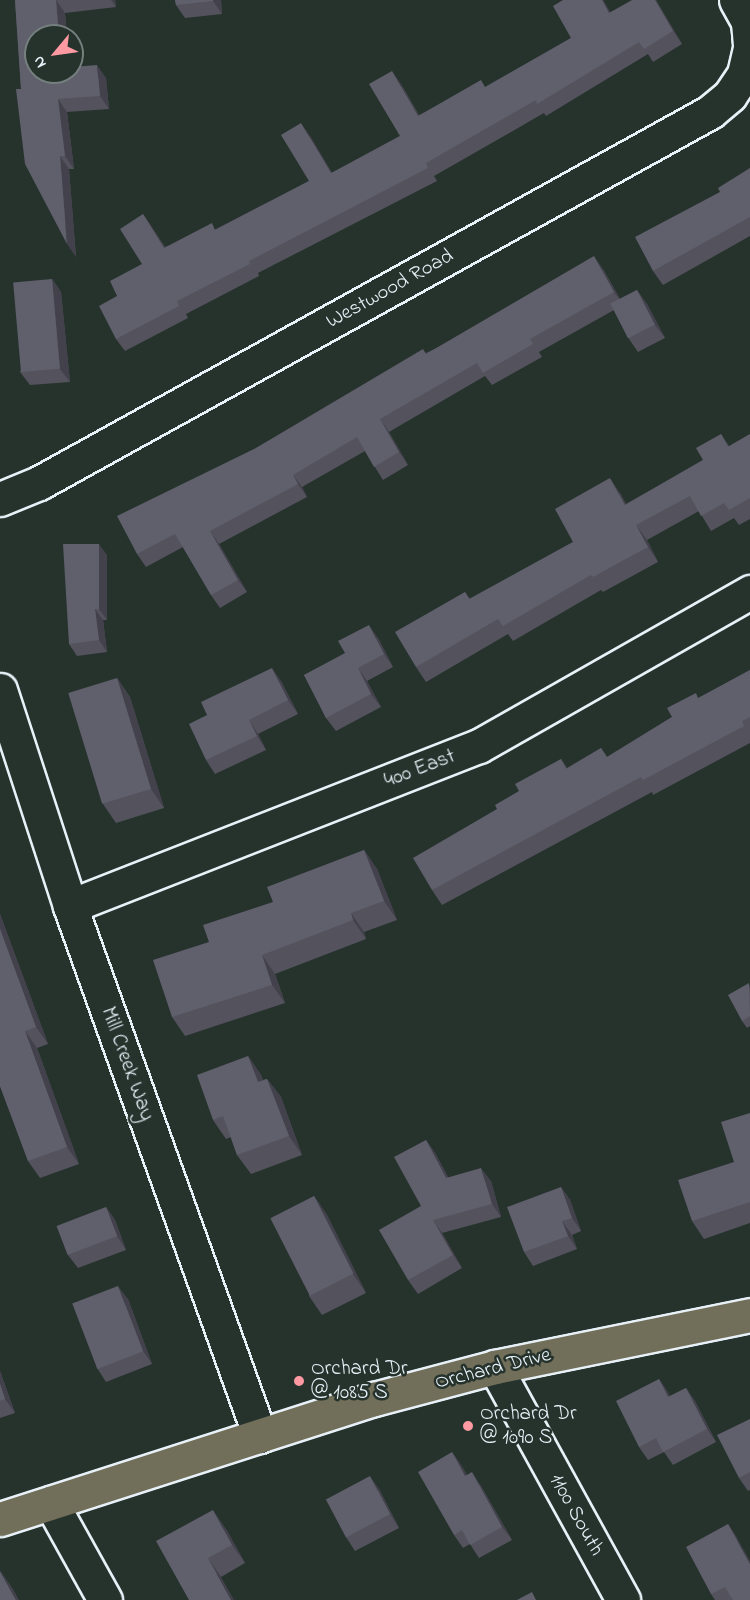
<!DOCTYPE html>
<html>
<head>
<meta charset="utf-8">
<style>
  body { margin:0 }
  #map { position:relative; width:750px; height:1600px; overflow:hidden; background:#26332d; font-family:"Indie Flower",sans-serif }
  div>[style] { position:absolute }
  .roads { filter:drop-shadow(2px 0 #e8f1f8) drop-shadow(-2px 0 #e8f1f8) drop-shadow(0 2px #e8f1f8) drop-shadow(0 -2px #e8f1f8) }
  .minor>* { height:33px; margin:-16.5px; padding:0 16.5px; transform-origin:16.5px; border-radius:16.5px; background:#26332d }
  .major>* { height:33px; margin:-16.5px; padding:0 16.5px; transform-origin:16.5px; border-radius:16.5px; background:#716e59 }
  .wall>* { inset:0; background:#53525d }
  .shaded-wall>* { inset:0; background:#43424c }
  .building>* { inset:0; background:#605f6c; transform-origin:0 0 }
  .dots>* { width:16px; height:16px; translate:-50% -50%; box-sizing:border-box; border:3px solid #26332d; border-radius:50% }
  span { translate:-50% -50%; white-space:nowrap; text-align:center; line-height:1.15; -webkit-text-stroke:5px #26332d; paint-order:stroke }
  .street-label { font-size:21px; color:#e8f1f8 }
  .poi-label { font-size:21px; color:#e8f1f8 }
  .left { translate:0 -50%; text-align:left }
  .north { position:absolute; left:24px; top:24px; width:60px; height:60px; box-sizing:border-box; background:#26332d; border:2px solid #747f7e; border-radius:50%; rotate:241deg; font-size:16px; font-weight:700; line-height:24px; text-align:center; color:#e8f1f8 }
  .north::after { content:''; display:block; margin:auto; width:21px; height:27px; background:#ff9aa2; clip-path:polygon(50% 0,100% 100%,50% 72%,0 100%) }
</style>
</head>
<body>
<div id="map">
  <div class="roads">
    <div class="minor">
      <i style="left:736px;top:0;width:25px;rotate:61deg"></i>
      <i style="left:748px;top:22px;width:25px;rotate:85deg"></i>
      <i style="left:0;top:499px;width:42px;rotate:-22.3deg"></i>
      <i style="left:39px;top:483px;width:767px;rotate:-28.94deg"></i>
      <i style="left:710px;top:112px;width:26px;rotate:-40deg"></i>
      <i style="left:730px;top:95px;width:25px;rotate:-56deg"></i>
      <i style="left:744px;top:74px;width:26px;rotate:-77deg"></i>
      <i style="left:0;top:690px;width:227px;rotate:72deg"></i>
      <i style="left:70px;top:906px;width:563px;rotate:70.28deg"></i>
      <i style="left:70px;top:906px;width:439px;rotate:-21.4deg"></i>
      <i style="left:479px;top:746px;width:312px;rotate:-29.6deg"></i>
      <i style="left:495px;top:1367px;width:266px;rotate:61.2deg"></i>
      <i style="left:51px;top:1503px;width:111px;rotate:60.9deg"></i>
    </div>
    <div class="major">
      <i style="left:0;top:1519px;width:393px;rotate:-17.8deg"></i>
      <i style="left:374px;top:1399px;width:125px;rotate:-14.8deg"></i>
      <i style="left:495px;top:1367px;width:260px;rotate:-11.5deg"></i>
    </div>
  </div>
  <div class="wall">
    <i style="clip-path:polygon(15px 0,115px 0,116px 7px,65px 13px,67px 36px,36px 36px,36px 72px,106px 78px,109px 109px,67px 112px,74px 169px,69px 169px,76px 257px,21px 89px)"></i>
    <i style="clip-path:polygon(175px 0,221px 0,222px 14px,185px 18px,176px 5px)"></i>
    <i style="clip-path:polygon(563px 0,603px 0,610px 12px,656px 0,682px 44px,653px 62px,648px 54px,546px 116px,544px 113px,434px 176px,437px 181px,258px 273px,259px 276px,186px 314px,188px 318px,125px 351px,116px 339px,117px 296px,142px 264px,143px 214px,165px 247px,216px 229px,309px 181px,310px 136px,332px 173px,400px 136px,401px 84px,419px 115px,486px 87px,571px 38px)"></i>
    <i style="clip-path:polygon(750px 168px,750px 236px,663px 285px,653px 271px,720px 192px)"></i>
    <i style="clip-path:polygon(603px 269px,620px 299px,637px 290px,647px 304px,665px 338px,638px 352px,629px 339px,614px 310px,539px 352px,542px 357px,492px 385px,485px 376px,389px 432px,408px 465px,383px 480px,365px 451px,302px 487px,307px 497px,219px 544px,247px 592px,220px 608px,211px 595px,183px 547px,146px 567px,137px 554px,256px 448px,426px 353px)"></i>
    <i style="clip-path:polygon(52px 279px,61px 292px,70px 382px,30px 385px,20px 372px)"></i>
    <i style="clip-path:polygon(721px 434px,729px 446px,750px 434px,750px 519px,739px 525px,734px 518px,711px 531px,699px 511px,647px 540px,658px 562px,603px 592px,601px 590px,513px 641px,508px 634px,426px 682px,416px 667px,465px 592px,470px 599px,573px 542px,620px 493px,626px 504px,703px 460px)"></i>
    <i style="clip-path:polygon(107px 555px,107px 620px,103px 620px,107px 652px,77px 656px,69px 644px)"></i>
    <i style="clip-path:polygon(378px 638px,393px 667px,367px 681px,381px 707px,336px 731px,326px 718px,304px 675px)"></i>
    <i style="clip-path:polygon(750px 670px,750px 743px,653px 795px,652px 792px,442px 905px,432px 890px,519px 791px,561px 759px,567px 768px,601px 748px,607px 757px,672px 717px,699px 698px)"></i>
    <i style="clip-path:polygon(117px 678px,130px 697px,164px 808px,116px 823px,103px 804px)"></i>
    <i style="clip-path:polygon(281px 681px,298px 714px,258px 734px,266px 750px,215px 774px,206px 760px)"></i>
    <i style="clip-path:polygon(364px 850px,377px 869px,397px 920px,364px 932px,366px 939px,275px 974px,285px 1003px,185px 1036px,172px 1017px,209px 942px,273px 902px)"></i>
    <i style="clip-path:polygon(0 914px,48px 1044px,37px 1048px,79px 1164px,40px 1178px,28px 1161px,0 1086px)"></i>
    <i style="clip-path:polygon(750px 984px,750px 1026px,747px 1028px,742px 1021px)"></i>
    <i style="clip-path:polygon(248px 1056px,261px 1075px,263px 1080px,267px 1079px,281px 1097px,302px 1155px,251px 1174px,237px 1155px,231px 1137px,226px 1139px,213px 1120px)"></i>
    <i style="clip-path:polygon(750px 1113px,750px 1223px,704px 1239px,692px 1221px,734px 1162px)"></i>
    <i style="clip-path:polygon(426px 1140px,435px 1153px,448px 1177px,491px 1181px,501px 1217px,442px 1233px,462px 1268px,418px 1294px,408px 1280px,421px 1206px)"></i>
    <i style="clip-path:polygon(561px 1187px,570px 1200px,581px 1231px,572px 1235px,577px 1249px,533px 1266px,524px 1252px)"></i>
    <i style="clip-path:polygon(314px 1196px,327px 1215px,366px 1293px,322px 1315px,309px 1296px)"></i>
    <i style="clip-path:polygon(106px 1207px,115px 1220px,126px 1250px,78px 1268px,68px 1255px)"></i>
    <i style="clip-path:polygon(128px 1299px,152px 1364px,106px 1382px,97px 1368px)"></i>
    <i style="clip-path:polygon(0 1371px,15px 1413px,0 1418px)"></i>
    <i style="clip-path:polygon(659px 1379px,670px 1396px,686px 1388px,695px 1401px,716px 1442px,673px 1465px,664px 1452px,648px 1460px,639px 1447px)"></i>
    <i style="clip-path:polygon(750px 1419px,750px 1490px,748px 1491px,739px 1478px)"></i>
    <i style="clip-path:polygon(452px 1452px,467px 1475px,481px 1486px,512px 1540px,479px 1558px,470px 1544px,463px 1548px,454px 1535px)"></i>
    <i style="clip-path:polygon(379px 1489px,399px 1528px,355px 1551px,346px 1537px)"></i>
    <i style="clip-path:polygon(728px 1524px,737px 1538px,750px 1600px,715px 1600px,711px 1594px)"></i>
    <i style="clip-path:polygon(226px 1529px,245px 1563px,221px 1577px,156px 1541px)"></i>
  </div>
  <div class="shaded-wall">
    <i style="clip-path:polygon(56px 0,65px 13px,67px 36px,59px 36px)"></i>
    <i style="clip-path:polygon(111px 0,115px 0,116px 7px)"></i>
    <i style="clip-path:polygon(213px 0,221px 0,222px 14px,213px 1px)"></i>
    <i style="clip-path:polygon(602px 0,603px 0,618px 26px,609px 13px)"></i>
    <i style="clip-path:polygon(655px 0,656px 0,682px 44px,673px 31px)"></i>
    <i style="clip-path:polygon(97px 65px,106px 78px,109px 109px,100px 96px)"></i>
    <i style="clip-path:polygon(392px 71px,401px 84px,427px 129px,418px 116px)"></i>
    <i style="clip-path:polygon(58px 99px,67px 112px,74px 169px,65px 156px)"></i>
    <i style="clip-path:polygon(301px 123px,310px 136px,340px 186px,331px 173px)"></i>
    <i style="clip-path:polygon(60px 156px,69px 169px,76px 257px,67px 244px)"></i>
    <i style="clip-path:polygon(143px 214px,152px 227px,173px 261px,164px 248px)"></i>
    <i style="clip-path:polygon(594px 256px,603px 269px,623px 304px,614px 292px)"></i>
    <i style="clip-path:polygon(52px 279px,61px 292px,70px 382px,60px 369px)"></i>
    <i style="clip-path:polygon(637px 290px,647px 304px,665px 338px,655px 325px)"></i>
    <i style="clip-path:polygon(380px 419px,389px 432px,408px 465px,399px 452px)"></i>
    <i style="clip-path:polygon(293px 475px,302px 487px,307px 497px,298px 484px)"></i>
    <i style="clip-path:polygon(610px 478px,620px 493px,635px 520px,625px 505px)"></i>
    <i style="clip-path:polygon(636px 525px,647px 540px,658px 562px,648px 547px)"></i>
    <i style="clip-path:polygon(210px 531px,219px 544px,247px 592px,238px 580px)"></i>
    <i style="clip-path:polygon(99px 544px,107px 555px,107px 620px,99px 609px)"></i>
    <i style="clip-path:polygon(95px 609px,103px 620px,107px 652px,99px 640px)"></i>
    <i style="clip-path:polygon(369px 625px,378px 638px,393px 667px,384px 654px)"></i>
    <i style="clip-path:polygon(272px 668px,281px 681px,298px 714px,288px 700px)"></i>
    <i style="clip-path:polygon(358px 668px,367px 681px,381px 707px,371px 694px)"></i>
    <i style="clip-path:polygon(117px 678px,130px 697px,164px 808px,151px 789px)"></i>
    <i style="clip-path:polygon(249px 720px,258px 734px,266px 750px,257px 736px)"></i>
    <i style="clip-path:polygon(364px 850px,377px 869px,397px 920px,384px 901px)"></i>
    <i style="clip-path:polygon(351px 913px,364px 932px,366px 939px,353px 920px)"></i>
    <i style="clip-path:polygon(0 914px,48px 1044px,36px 1027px,0 929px)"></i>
    <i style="clip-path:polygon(262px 955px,275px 974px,285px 1003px,272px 985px)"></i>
    <i style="clip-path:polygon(25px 1031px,37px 1048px,79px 1164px,67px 1147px)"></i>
    <i style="clip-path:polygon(248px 1056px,261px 1075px,271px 1101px,258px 1082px)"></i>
    <i style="clip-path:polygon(267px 1079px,281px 1097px,302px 1155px,289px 1136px)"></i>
    <i style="clip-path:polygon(426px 1140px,435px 1153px,456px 1191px,446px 1178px)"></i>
    <i style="clip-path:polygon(481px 1168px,491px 1181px,501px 1217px,492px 1204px)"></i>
    <i style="clip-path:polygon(561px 1187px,570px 1200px,581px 1231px,572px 1218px)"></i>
    <i style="clip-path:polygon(314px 1196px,327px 1215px,366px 1293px,353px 1274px)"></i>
    <i style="clip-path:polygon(106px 1207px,115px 1220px,126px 1250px,117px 1236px)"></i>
    <i style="clip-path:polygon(433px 1220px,442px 1233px,462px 1268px,453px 1255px)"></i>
    <i style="clip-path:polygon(562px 1221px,572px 1235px,577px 1249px,568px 1236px)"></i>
    <i style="clip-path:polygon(118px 1286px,128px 1299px,152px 1364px,143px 1351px)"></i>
    <i style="clip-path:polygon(0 1371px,15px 1413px,5px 1399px,0 1384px)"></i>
    <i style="clip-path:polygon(659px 1379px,668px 1392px,677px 1411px,668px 1397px)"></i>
    <i style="clip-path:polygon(686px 1388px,695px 1401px,716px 1442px,707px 1429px)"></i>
    <i style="clip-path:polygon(452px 1452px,462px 1466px,475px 1489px,465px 1476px)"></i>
    <i style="clip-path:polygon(472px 1472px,481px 1486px,512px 1540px,502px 1527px)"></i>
    <i style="clip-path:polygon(370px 1476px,379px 1489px,399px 1528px,390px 1514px)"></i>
    <i style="clip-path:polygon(213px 1510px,226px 1529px,245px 1563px,232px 1545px)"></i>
    <i style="clip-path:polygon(728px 1524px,737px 1538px,750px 1561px,750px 1564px)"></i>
    <i style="clip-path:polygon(208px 1558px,221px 1577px,234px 1600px,231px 1600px)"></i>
    <i style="clip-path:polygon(0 1570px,13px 1589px,19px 1600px,16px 1600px)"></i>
  </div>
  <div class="building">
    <i style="clip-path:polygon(15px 0,56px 0,59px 36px,36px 36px,36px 72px,72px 72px,72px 67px,97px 65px,100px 96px,58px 99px,65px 156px,60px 156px,67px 244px,25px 164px,16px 89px,21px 89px)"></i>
    <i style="clip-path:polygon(175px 0,213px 0,213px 1px,176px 5px)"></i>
    <i style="clip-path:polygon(563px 0,602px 0,609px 13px,632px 0,655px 0,673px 31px,644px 49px,639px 42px,537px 104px,536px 100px,426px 163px,428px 168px,249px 261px,250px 264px,177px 301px,179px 306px,116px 339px,99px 306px,117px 296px,110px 281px,142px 264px,120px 229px,143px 214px,164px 248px,212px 223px,215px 230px,309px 181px,281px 135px,301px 123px,331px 173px,400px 136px,369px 84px,392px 71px,418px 116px,481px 80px,485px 87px,571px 38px,553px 6px)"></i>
    <i style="clip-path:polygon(750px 168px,750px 217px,653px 271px,635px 237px,720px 192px,718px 188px)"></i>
    <i style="clip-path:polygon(594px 256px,614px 292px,530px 339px,533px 344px,483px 373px,477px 363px,380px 419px,399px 452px,374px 467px,357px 437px,293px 475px,298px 484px,210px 531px,238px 580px,211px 595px,175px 534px,137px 554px,117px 516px,256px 448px,423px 349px,426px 354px)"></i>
    <i style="left:52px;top:279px;width:90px;height:39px;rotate:85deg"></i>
    <i style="left:637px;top:290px;width:39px;height:30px;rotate:63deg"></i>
    <i style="clip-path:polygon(721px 434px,728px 447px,750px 434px,750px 498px,729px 510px,724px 503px,701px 516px,690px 496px,636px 525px,648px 547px,593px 577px,591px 575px,503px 626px,498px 619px,416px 667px,395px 632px,465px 592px,469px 599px,573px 542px,555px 509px,610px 478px,625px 505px,703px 460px,696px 448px)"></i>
    <i style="clip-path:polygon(63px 544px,99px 544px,99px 609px,95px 609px,99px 640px,69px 644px)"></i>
    <i style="clip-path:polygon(369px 625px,384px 654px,358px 668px,371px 694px,326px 718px,304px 675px,345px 653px,338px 641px)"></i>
    <i style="clip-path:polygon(272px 668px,288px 700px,249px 720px,257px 736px,206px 760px,189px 724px,207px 715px,201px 702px)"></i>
    <i style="clip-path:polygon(750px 670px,750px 717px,742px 721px,744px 726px,643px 780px,641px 777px,432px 890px,413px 858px,497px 809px,495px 805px,519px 791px,515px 784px,561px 759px,566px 769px,601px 748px,607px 757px,672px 717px,667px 708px,696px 693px,698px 698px)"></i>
    <i style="left:117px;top:678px;width:116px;height:51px;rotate:73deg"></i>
    <i style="clip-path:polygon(364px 850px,384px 901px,351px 913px,353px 920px,262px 955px,272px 985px,172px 1017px,153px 960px,209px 942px,203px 925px,273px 902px,267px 887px)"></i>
    <i style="clip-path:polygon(0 929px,36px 1027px,25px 1031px,67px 1147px,28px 1161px,0 1086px)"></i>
    <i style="clip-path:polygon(749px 983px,750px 1016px,742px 1021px,728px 995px)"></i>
    <i style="clip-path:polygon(248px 1056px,258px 1082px,267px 1079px,289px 1136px,237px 1155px,223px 1116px,213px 1120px,197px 1075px)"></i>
    <i style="clip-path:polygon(750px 1113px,750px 1202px,692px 1221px,678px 1180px,734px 1162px,721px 1122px)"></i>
    <i style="clip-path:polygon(426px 1140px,446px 1178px,481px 1168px,492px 1204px,433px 1220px,453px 1255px,408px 1280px,379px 1230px,421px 1206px,394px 1157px)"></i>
    <i style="clip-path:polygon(561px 1187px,572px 1218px,562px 1221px,568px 1236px,524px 1252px,507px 1207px)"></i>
    <i style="left:314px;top:1196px;width:87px;height:49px;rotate:63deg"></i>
    <i style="left:106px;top:1207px;width:31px;height:53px;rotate:69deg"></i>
    <i style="left:118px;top:1286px;width:70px;height:49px;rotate:69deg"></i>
    <i style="clip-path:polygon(659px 1379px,668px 1397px,686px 1388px,707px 1429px,663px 1452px,656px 1438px,639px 1447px,616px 1401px)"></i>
    <i style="clip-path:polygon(0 1384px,5px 1399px,0 1401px)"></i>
    <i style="clip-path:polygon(750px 1419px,750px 1472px,739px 1478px,717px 1435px)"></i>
    <i style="clip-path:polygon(452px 1452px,465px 1476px,472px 1472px,502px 1527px,470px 1545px,462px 1530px,454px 1535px,418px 1472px)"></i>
    <i style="left:370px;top:1476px;width:43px;height:50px;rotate:62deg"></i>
    <i style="clip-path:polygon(213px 1510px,232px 1545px,208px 1558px,231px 1600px,189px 1600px,156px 1541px)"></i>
    <i style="clip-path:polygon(728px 1524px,750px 1564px,750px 1600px,733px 1600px,725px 1587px,711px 1594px,686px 1547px)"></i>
    <i style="clip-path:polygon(0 1571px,16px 1600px,0 1600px)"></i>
    <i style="clip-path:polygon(532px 1592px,536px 1600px,517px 1600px)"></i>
  </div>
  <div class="dots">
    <i style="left:299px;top:1381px;background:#ff9aa2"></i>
    <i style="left:468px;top:1426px;background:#ff9aa2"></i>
  </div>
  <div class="street-label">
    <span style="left:390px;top:289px;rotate:-29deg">Westwood Road</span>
    <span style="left:420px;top:769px;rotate:-21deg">400 East</span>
    <span style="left:127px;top:1064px;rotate:70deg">Mill Creek Way</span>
    <span style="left:493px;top:1369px;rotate:-14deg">Orchard Drive</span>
    <span style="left:576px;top:1515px;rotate:61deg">1100 South</span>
  </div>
  <div class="poi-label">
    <span class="left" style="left:311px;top:1381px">Orchard Dr<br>@ 1085 S</span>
    <span class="left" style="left:480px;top:1426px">Orchard Dr<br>@ 1090 S</span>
  </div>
  <div class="north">N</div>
</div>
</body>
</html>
